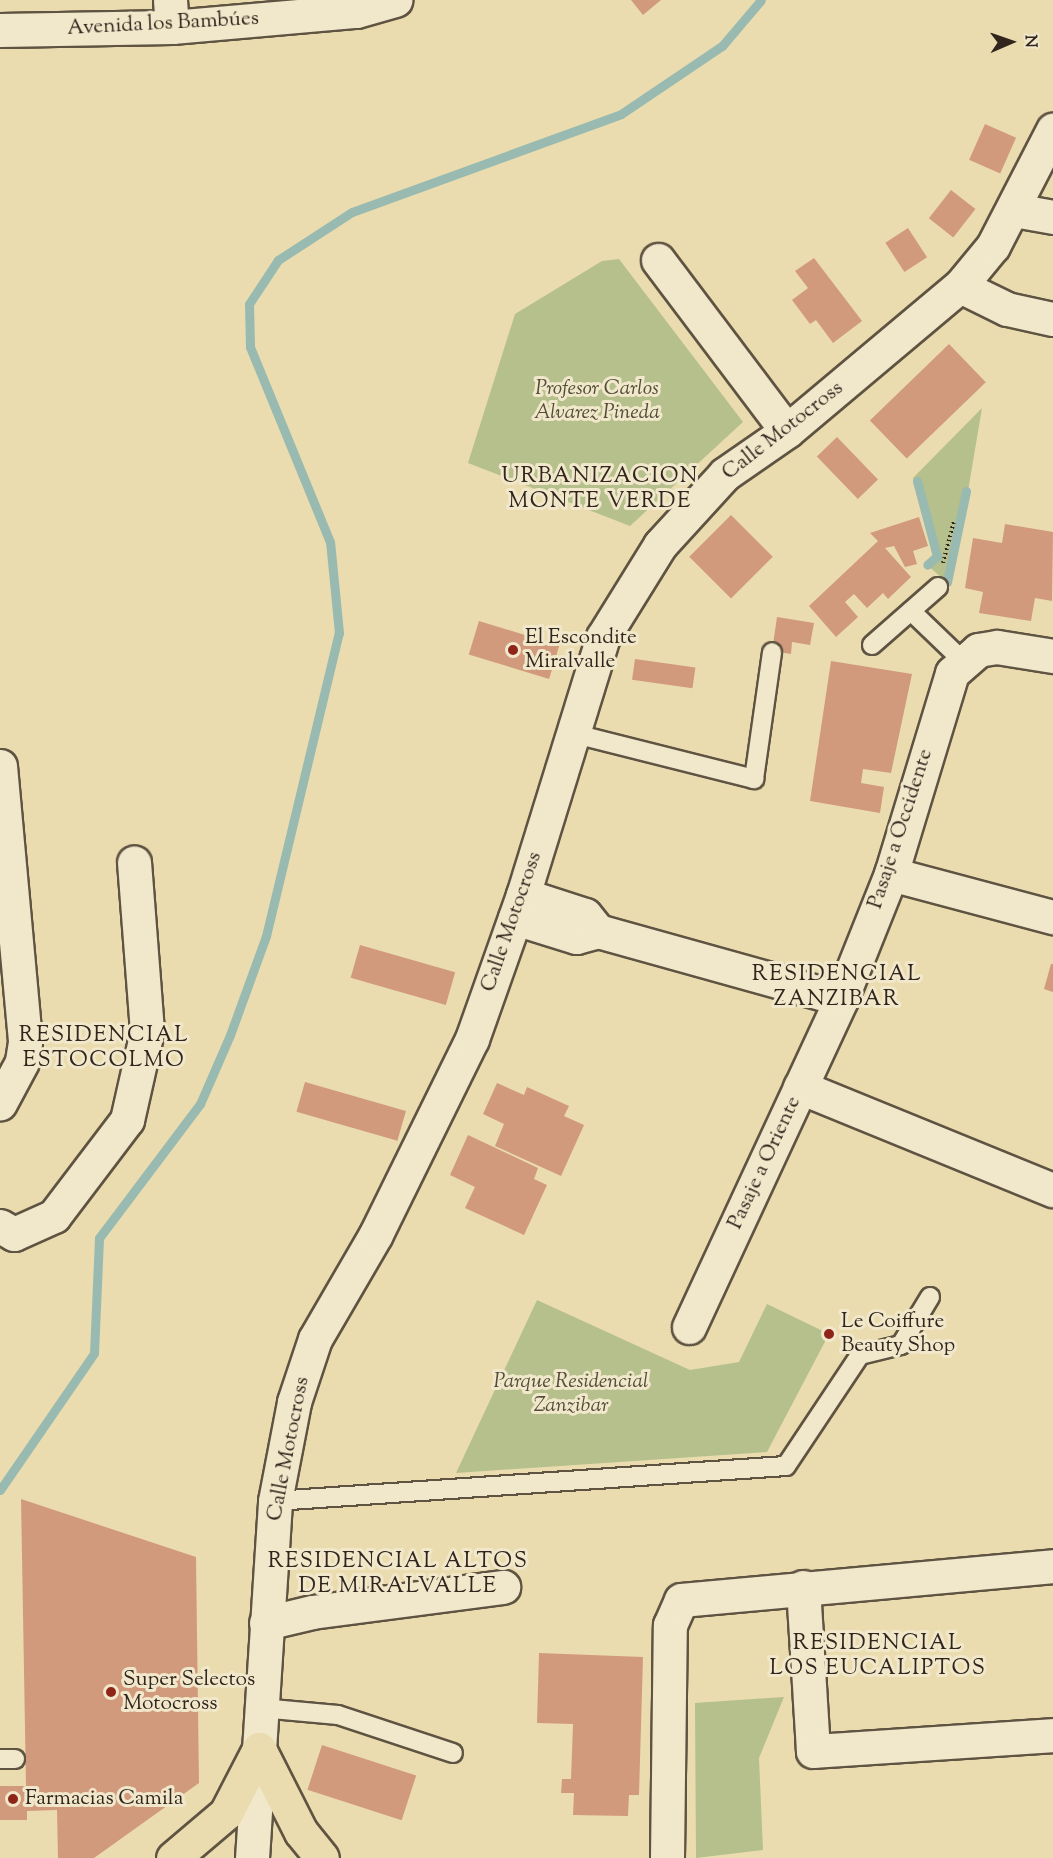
<!DOCTYPE html>
<html>
<head>
<meta charset="utf-8">
<style>
  body { margin:0 }
  #map { position:relative; width:1053px; height:1858px; overflow:hidden; background:#eadcaf; font-family:"Sorts Mill Goudy",serif }
  div>[style] { position:absolute }
  .green>* { inset:0; background:#b5c08c }
  .stream>* { height:9px; margin:-4.5px; padding:0 4.5px; transform-origin:4.5px; border-radius:4.5px; background:#98bab0 }
  .building>* { inset:0; background:#d29a7c; transform-origin:0 0 }
  .path>* { height:4px; margin-top:-2px; transform-origin:0; background:repeating-linear-gradient(90deg,#31251d 0 1.5px,transparent 0 4.5px) }
  .roads { filter:drop-shadow(2px 0 #5f5342) drop-shadow(-2px 0 #5f5342) drop-shadow(0 2px #5f5342) drop-shadow(0 -2px #5f5342) }
  .service>* { height:18px; margin:-9px; padding:0 9px; transform-origin:9px; border-radius:9px; background:#f1e8cb }
  .minor>* { height:33px; margin:-16.5px; padding:0 16.5px; transform-origin:16.5px; border-radius:16.5px; background:#f1e8cb }
  .trunk>* { height:33px; margin:-16.5px; padding:0 16.5px; transform-origin:16.5px; border-radius:16.5px; background:#eadcaf }
  .dots>* { width:16px; height:16px; translate:-50% -50%; box-sizing:border-box; border:3px solid #f1e8cb; border-radius:50% }
  span { translate:-50% -50%; white-space:nowrap; text-align:center; line-height:1.15; -webkit-text-stroke:6px #f1e8cb; paint-order:stroke }
  .street-label { font-size:21px; color:#31251d }
  .park-label { font-size:21px; color:#524c39; font-style:italic }
  .poi-label { font-size:21px; color:#31251d }
  .left { translate:0 -50%; text-align:left }
  .neighbourhood-label { font-size:22px; color:#31251d; letter-spacing:1.5px }
  .north { position:absolute; left:981px; top:12px; width:60px; height:60px; -webkit-text-stroke:4px #f1e8cb; paint-order:stroke; rotate:88deg; font-size:16px; font-weight:700; line-height:24px; text-align:center; color:#31251d }
  .north::after { content:''; display:block; margin:auto; width:21px; height:27px; background:#31251d; clip-path:polygon(50% 0,100% 100%,50% 72%,0 100%) }
</style>
</head>
<body>
<div id="map">
  <div class="green">
    <i style="clip-path:polygon(619px 259px,743px 422px,630px 526px,468px 463px,515px 314px,602px 261px)"></i>
    <i style="clip-path:polygon(982px 408px,968px 491px,951px 586px,926px 564px,935px 555px,913px 478px)"></i>
    <i style="clip-path:polygon(537px 1300px,690px 1370px,739px 1362px,767px 1304px,829px 1334px,767px 1452px,456px 1473px)"></i>
    <i style="clip-path:polygon(784px 1697px,759px 1758px,763px 1850px,696px 1858px,695px 1703px)"></i>
  </div>
  <div class="stream">
    <i style="left:917px;top:481px;width:78px;rotate:75.1deg"></i>
    <i style="left:937px;top:556px;width:13px;rotate:138deg"></i>
    <i style="left:947px;top:582px;width:93px;rotate:-78.2deg"></i>
    <i style="left:0;top:1490px;width:166px;rotate:-55.5deg"></i>
    <i style="left:94px;top:1353px;width:115px;rotate:-87.5deg"></i>
    <i style="left:99px;top:1238px;width:168px;rotate:-53deg"></i>
    <i style="left:200px;top:1104px;width:75px;rotate:-66.5deg"></i>
    <i style="left:230px;top:1035px;width:105px;rotate:-70deg"></i>
    <i style="left:266px;top:936px;width:312px;rotate:-76.5deg"></i>
    <i style="left:339px;top:633px;width:91px;rotate:-95.6deg"></i>
    <i style="left:330px;top:542px;width:211px;rotate:-112.3deg"></i>
    <i style="left:250px;top:347px;width:43px;rotate:-91.3deg"></i>
    <i style="left:249px;top:304px;width:53px;rotate:-56.6deg"></i>
    <i style="left:278px;top:260px;width:88px;rotate:-33deg"></i>
    <i style="left:352px;top:212px;width:286px;rotate:-20deg"></i>
    <i style="left:621px;top:114px;width:122px;rotate:-34deg"></i>
    <i style="left:722px;top:46px;width:60px;rotate:-49.7deg"></i>
  </div>
  <div class="building">
    <i style="clip-path:polygon(631px 0,661px 0,643px 15px)"></i>
    <i style="left:985px;top:124px;width:34px;height:39px;rotate:24deg"></i>
    <i style="left:951px;top:190px;width:31px;height:36px;rotate:38deg"></i>
    <i style="left:908px;top:228px;width:35px;height:27px;rotate:57deg"></i>
    <i style="clip-path:polygon(814px 258px,862px 321px,833px 343px,816px 320px,810px 324px,792px 300px,808px 288px,795px 271px)"></i>
    <i style="left:949px;top:344px;width:53px;height:110px;rotate:46deg"></i>
    <i style="left:837px;top:437px;width:59px;height:28px;rotate:46deg"></i>
    <i style="left:731px;top:515px;width:59px;height:59px;rotate:45deg"></i>
    <i style="clip-path:polygon(919px 517px,928px 546px,913px 551px,917px 564px,905px 567px,894px 546px,885px 548px,911px 577px,888px 599px,883px 593px,867px 608px,854px 594px,845px 602px,858px 617px,836px 637px,809px 606px,878px 541px,870px 533px)"></i>
    <i style="clip-path:polygon(1005px 524px,1053px 532px,1052px 601px,1035px 598px,1031px 621px,979px 613px,983px 592px,965px 588px,973px 538px,1002px 543px)"></i>
    <i style="clip-path:polygon(777px 617px,814px 623px,810px 645px,792px 642px,791px 654px,772px 651px)"></i>
    <i style="left:479px;top:621px;width:84px;height:35px;rotate:17deg"></i>
    <i style="left:635px;top:659px;width:61px;height:21px;rotate:8deg"></i>
    <i style="clip-path:polygon(831px 661px,912px 674px,891px 773px,863px 769px,861px 783px,884px 787px,880px 813px,810px 801px)"></i>
    <i style="left:360px;top:945px;width:99px;height:34px;rotate:16deg"></i>
    <i style="clip-path:polygon(1051px 964px,1053px 964px,1053px 992px,1044px 989px)"></i>
    <i style="left:305px;top:1082px;width:105px;height:31px;rotate:16deg"></i>
    <i style="clip-path:polygon(497px 1083px,524px 1095px,527px 1087px,569px 1106px,564px 1116px,584px 1125px,561px 1176px,495px 1146px,504px 1124px,483px 1114px)"></i>
    <i style="clip-path:polygon(468px 1135px,538px 1168px,534px 1179px,547px 1185px,524px 1235px,465px 1208px,475px 1187px,450px 1175px)"></i>
    <i style="clip-path:polygon(21px 1499px,196px 1557px,199px 1783px,94px 1858px,58px 1858px,57px 1810px,27px 1811px,27px 1820px,0 1820px,0 1786px,26px 1786px)"></i>
    <i style="clip-path:polygon(539px 1653px,643px 1657px,639px 1795px,629px 1795px,628px 1816px,573px 1815px,574px 1793px,561px 1793px,562px 1779px,571px 1779px,573px 1724px,537px 1723px)"></i>
    <i style="left:322px;top:1745px;width:99px;height:47px;rotate:18deg"></i>
  </div>
  <div class="path">
    <i style="left:943px;top:563px;width:43px;rotate:-75.3deg"></i>
  </div>
  <div class="roads">
    <div class="service">
      <i style="left:911px;top:611px;width:74px;rotate:43.9deg"></i>
      <i style="left:872px;top:645px;width:88px;rotate:-41.3deg"></i>
      <i style="left:571px;top:733px;width:189px;rotate:14.1deg"></i>
      <i style="left:754px;top:779px;width:128px;rotate:-81.9deg"></i>
      <i style="left:275px;top:1501px;width:512px;rotate:-3.92deg"></i>
      <i style="left:786px;top:1466px;width:133px;rotate:-56.3deg"></i>
      <i style="left:860px;top:1355px;width:42px;rotate:-13.7deg"></i>
      <i style="left:901px;top:1345px;width:56px;rotate:-58.9deg"></i>
      <i style="left:261px;top:1708px;width:77px;rotate:5.2deg"></i>
      <i style="left:338px;top:1715px;width:121px;rotate:18.3deg"></i>
      <i style="left:0;top:1759px;width:15px"></i>
    </div>
    <div class="minor">
      <i style="left:170px;top:0;width:27px;rotate:86deg"></i>
      <i style="left:0;top:30px;width:172px;rotate:-1deg"></i>
      <i style="left:172px;top:27px;width:185px;rotate:-5deg"></i>
      <i style="left:356px;top:11px;width:41px;rotate:-15.8deg"></i>
      <i style="left:1014px;top:210px;width:40px;rotate:10deg"></i>
      <i style="left:658px;top:260px;width:214px;rotate:53deg"></i>
      <i style="left:960px;top:286px;width:52px;rotate:26.1deg"></i>
      <i style="left:1007px;top:309px;width:47px;rotate:12.3deg"></i>
      <i style="left:0;top:766px;width:277px;rotate:84.8deg"></i>
      <i style="left:25px;top:1042px;width:20px;rotate:99deg"></i>
      <i style="left:22px;top:1062px;width:47px;rotate:118.2deg"></i>
      <i style="left:891px;top:874px;width:168px;rotate:14.9deg"></i>
      <i style="left:523px;top:895px;width:65px;rotate:17.9deg"></i>
      <i style="left:585px;top:915px;width:21px;rotate:51deg"></i>
      <i style="left:515px;top:918px;width:64px;rotate:17.3deg"></i>
      <i style="left:576px;top:937px;width:23px;rotate:-15deg"></i>
      <i style="left:598px;top:931px;width:252px;rotate:15.6deg"></i>
      <i style="left:800px;top:1087px;width:273px;rotate:22.2deg"></i>
      <i style="left:0;top:1226px;width:16px;rotate:30deg"></i>
      <i style="left:14px;top:1234px;width:44px;rotate:-24.2deg"></i>
      <i style="left:54px;top:1216px;width:121px;rotate:-52.8deg"></i>
      <i style="left:127px;top:1120px;width:91px;rotate:-77.3deg"></i>
      <i style="left:147px;top:1031px;width:169px;rotate:-94.4deg"></i>
      <i style="left:689px;top:1327px;width:362px;rotate:-65.1deg"></i>
      <i style="left:841px;top:999px;width:135px;rotate:-68.2deg"></i>
      <i style="left:891px;top:874px;width:210px;rotate:-73.1deg"></i>
      <i style="left:952px;top:673px;width:35px;rotate:-41deg"></i>
      <i style="left:978px;top:650px;width:19px;rotate:-9deg"></i>
      <i style="left:997px;top:647px;width:57px;rotate:9.1deg"></i>
      <i style="left:803px;top:1587px;width:164px;rotate:86.5deg"></i>
      <i style="left:813px;top:1751px;width:241px;rotate:-3.8deg"></i>
      <i style="left:266px;top:1623px;width:47px;rotate:-13.4deg"></i>
      <i style="left:312px;top:1612px;width:193px;rotate:-7.5deg"></i>
      <i style="left:252px;top:1858px;width:358px;rotate:-86.3deg"></i>
      <i style="left:275px;top:1501px;width:101px;rotate:-79.1deg"></i>
      <i style="left:294px;top:1402px;width:66px;rotate:-71.6deg"></i>
      <i style="left:315px;top:1339px;width:121px;rotate:-59.8deg"></i>
      <i style="left:376px;top:1234px;width:217px;rotate:-63.8deg"></i>
      <i style="left:472px;top:1039px;width:153px;rotate:-70.5deg"></i>
      <i style="left:523px;top:895px;width:270px;rotate:-72.8deg"></i>
      <i style="left:603px;top:637px;width:108px;rotate:-58.2deg"></i>
      <i style="left:660px;top:545px;width:96px;rotate:-47.5deg"></i>
      <i style="left:725px;top:474px;width:75px;rotate:-34.7deg"></i>
      <i style="left:787px;top:431px;width:226px;rotate:-40deg"></i>
      <i style="left:960px;top:286px;width:52px;rotate:-50.5deg"></i>
      <i style="left:993px;top:246px;width:131px;rotate:-62.7deg"></i>
      <i style="left:667px;top:1858px;width:233px;rotate:-89.3deg"></i>
      <i style="left:670px;top:1625px;width:27px;rotate:-66deg"></i>
      <i style="left:681px;top:1600px;width:374px;rotate:-5.2deg"></i>
    </div>
    <div class="trunk">
      <i style="left:259px;top:1749px;width:93px;rotate:63.2deg"></i>
      <i style="left:301px;top:1832px;width:33px;rotate:51deg"></i>
      <i style="left:173px;top:1858px;width:70px;rotate:-40.3deg"></i>
      <i style="left:226px;top:1813px;width:72px;rotate:-62.7deg"></i>
    </div>
  </div>
  <div class="dots">
    <i style="left:513px;top:650px;background:#8f2418"></i>
    <i style="left:829px;top:1334px;background:#8f2418"></i>
    <i style="left:111px;top:1692px;background:#8f2418"></i>
    <i style="left:13px;top:1799px;background:#8f2418"></i>
  </div>
  <div class="street-label">
    <span style="left:163px;top:24px;rotate:-3deg">Avenida los Bambúes</span>
    <span style="left:783px;top:431px;rotate:-38deg">Calle Motocross</span>
    <span style="left:901px;top:829px;rotate:-72deg">Pasaje a Occidente</span>
    <span style="left:512px;top:922px;rotate:-71deg">Calle Motocross</span>
    <span style="left:765px;top:1163px;rotate:-65deg">Pasaje a Oriente</span>
    <span style="left:289px;top:1449px;rotate:-79deg">Calle Motocross</span>
  </div>
  <div class="park-label">
    <span style="left:597px;top:401px">Profesor Carlos<br>Alvarez Pineda</span>
    <span style="left:571px;top:1394px">Parque Residencial<br>Zanzibar</span>
  </div>
  <div class="poi-label">
    <span class="left" style="left:525px;top:650px">El Escondite<br>Miralvalle</span>
    <span class="left" style="left:841px;top:1334px">Le Coiffure<br>Beauty Shop</span>
    <span class="left" style="left:123px;top:1692px">Super Selectos<br>Motocross</span>
    <span class="left" style="left:25px;top:1799px">Farmacias Camila</span>
  </div>
  <div class="neighbourhood-label">
    <span style="left:600px;top:490px">URBANIZACION<br>MONTE VERDE</span>
    <span style="left:837px;top:988px">RESIDENCIAL<br>ZANZIBAR</span>
    <span style="left:104px;top:1049px">RESIDENCIAL<br>ESTOCOLMO</span>
    <span style="left:398px;top:1575px">RESIDENCIAL ALTOS<br>DE MIRALVALLE</span>
    <span style="left:878px;top:1657px">RESIDENCIAL<br>LOS EUCALIPTOS</span>
  </div>
  <div class="north">N</div>
</div>
</body>
</html>
